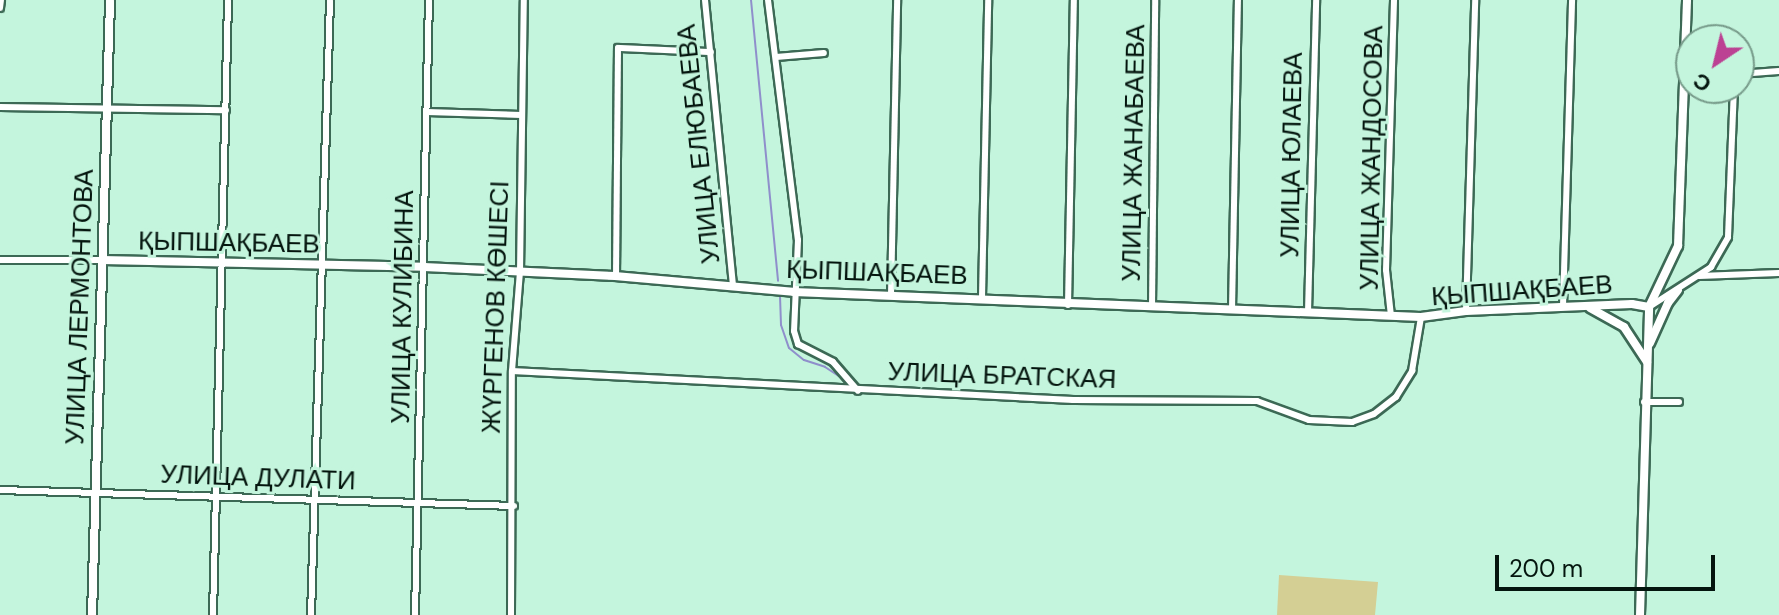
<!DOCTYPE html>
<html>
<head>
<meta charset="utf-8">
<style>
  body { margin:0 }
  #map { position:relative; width:1779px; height:615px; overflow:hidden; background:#c4f5dd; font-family:"DM Sans",sans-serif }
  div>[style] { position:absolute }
  .green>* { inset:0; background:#d4cf94 }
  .stream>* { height:2px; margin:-1px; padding:0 1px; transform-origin:1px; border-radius:1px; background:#8f8fcb }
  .roads { filter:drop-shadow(2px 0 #3c6955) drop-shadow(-2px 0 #3c6955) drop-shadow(0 2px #3c6955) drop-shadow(0 -2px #3c6955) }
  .street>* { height:6px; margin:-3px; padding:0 3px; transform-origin:3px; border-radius:3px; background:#fff }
  .secondary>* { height:8px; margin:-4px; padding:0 4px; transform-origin:4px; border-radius:4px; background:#fff }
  span { translate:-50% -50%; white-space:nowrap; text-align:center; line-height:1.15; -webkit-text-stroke:6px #c4f5dd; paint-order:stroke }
  .street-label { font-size:26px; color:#04150e }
  .north { position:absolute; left:1675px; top:24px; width:80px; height:80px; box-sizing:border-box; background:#c4f5dd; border:2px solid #779b8a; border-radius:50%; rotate:215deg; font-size:22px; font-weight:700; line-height:32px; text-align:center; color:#04150e }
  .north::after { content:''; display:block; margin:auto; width:28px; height:36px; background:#bc4193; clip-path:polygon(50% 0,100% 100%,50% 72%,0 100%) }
  .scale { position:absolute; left:1495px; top:555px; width:220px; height:36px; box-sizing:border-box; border:4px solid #04150e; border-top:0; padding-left:10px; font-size:24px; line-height:28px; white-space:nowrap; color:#04150e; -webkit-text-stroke:6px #c4f5dd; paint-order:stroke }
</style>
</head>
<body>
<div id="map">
  <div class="green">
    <i style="clip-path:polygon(1279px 575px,1378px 582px,1375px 615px,1277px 615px)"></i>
  </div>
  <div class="stream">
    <i style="left:751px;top:0;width:282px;rotate:84.5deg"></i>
    <i style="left:780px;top:296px;width:29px;rotate:88deg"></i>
    <i style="left:781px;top:325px;width:24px;rotate:71deg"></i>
    <i style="left:789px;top:348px;width:19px;rotate:39deg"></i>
    <i style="left:804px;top:360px;width:22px;rotate:18deg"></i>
    <i style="left:825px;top:367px;width:24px;rotate:33deg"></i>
  </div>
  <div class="roads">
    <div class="street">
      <i style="left:705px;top:0;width:286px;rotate:84.4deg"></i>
      <i style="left:768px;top:0;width:242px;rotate:82.9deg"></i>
      <i style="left:798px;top:240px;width:91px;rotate:92.5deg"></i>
      <i style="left:794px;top:331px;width:14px;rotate:73deg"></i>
      <i style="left:798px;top:344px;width:39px;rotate:27deg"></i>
      <i style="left:833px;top:362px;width:38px;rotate:49deg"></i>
      <i style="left:0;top:8px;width:8px;rotate:-83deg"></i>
      <i style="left:776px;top:57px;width:48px;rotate:-4.8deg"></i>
      <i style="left:1739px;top:74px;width:40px;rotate:-4.3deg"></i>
      <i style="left:0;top:107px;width:226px;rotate:0.8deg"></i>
      <i style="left:427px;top:112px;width:94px;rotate:1.8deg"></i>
      <i style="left:0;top:260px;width:102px"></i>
      <i style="left:616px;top:276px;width:228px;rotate:-89.5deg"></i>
      <i style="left:618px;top:48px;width:93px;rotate:2.5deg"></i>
      <i style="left:1699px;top:276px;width:80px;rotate:-2.1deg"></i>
      <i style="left:891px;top:295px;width:295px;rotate:-88.8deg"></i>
      <i style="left:982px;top:297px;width:297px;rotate:-88.8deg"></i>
      <i style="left:1068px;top:305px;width:305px;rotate:-88.9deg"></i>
      <i style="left:1563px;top:306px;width:306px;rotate:-88.3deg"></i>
      <i style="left:1152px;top:307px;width:307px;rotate:-89.4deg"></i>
      <i style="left:1649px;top:307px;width:74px;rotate:-32.8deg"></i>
      <i style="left:1711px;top:267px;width:34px;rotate:-60deg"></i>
      <i style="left:1728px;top:237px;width:149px;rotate:-87.7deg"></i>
      <i style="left:1232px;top:309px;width:309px;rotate:-88.9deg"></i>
      <i style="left:1466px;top:311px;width:311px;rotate:-88.3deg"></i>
      <i style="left:1308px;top:312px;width:312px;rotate:-88.5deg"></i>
      <i style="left:1391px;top:316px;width:46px;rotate:-96.2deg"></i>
      <i style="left:1386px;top:270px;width:270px;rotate:-88.3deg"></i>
      <i style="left:512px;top:371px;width:562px;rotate:2.96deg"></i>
      <i style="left:1073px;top:400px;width:184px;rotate:0.3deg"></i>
      <i style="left:1257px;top:401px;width:55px;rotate:20.1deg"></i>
      <i style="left:1309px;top:420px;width:43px;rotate:2.7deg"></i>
      <i style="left:1352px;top:422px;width:23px;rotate:-20deg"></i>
      <i style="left:1374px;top:414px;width:28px;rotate:-38deg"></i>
      <i style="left:1396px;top:397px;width:31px;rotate:-58deg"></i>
      <i style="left:1412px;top:371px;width:55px;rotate:-80.5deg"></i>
      <i style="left:1644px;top:402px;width:35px"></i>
      <i style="left:0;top:490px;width:514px;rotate:1.78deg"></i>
      <i style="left:213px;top:615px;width:615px;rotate:-88.6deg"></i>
      <i style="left:311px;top:615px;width:615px;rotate:-88.23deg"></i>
      <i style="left:415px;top:615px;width:615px;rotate:-88.7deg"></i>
      <i style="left:511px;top:615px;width:244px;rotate:-89.8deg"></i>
      <i style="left:512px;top:371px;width:99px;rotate:-85.4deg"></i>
      <i style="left:520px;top:272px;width:272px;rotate:-89.2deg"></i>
    </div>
    <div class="secondary">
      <i style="left:102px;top:260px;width:322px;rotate:1.2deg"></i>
      <i style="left:424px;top:267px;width:192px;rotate:2.7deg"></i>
      <i style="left:616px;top:276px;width:179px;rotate:5.1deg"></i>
      <i style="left:794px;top:292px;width:627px;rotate:2.28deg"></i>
      <i style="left:1421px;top:317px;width:45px;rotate:-7.6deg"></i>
      <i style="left:1466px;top:311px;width:166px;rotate:-2.4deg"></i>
      <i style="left:1632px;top:304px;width:17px;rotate:10deg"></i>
      <i style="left:1590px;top:308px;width:39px;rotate:29deg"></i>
      <i style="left:1624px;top:327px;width:42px;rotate:56.7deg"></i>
      <i style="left:1650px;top:343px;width:44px;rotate:-65.8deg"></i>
      <i style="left:1668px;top:303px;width:16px;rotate:-52deg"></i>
      <i style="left:92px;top:615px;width:615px;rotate:-88.32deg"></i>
      <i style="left:1640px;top:615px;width:308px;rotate:-88.3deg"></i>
      <i style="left:1649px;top:307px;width:68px;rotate:-64.6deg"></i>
      <i style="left:1678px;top:246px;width:246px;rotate:-87.9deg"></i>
    </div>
  </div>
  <div class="street-label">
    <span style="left:699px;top:144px;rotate:-96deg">УЛИЦА ЕЛЮБАЕВА</span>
    <span style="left:1134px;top:153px;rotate:-89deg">УЛИЦА ЖАНАБАЕВА</span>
    <span style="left:1292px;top:155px;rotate:-89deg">УЛИЦА ЮЛАЕВА</span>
    <span style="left:1372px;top:158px;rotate:-89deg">УЛИЦА ЖАНДОСОВА</span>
    <span style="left:229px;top:243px;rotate:1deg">ҚЫПШАҚБАЕВ</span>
    <span style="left:877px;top:273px;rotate:2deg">ҚЫПШАҚБАЕВ</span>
    <span style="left:1522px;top:291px;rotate:-4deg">ҚЫПШАҚБАЕВ</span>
    <span style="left:80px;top:307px;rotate:-88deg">УЛИЦА ЛЕРМОНТОВА</span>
    <span style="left:403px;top:307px;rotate:-89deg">УЛИЦА КУЛИБИНА</span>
    <span style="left:496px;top:307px;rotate:-88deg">ЖҮРГЕНОВ КӨШЕСІ</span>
    <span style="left:1002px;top:376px;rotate:2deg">УЛИЦА БРАТСКАЯ</span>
    <span style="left:258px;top:478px;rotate:2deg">УЛИЦА ДУЛАТИ</span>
  </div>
  <div class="north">С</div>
  <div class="scale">200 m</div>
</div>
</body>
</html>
